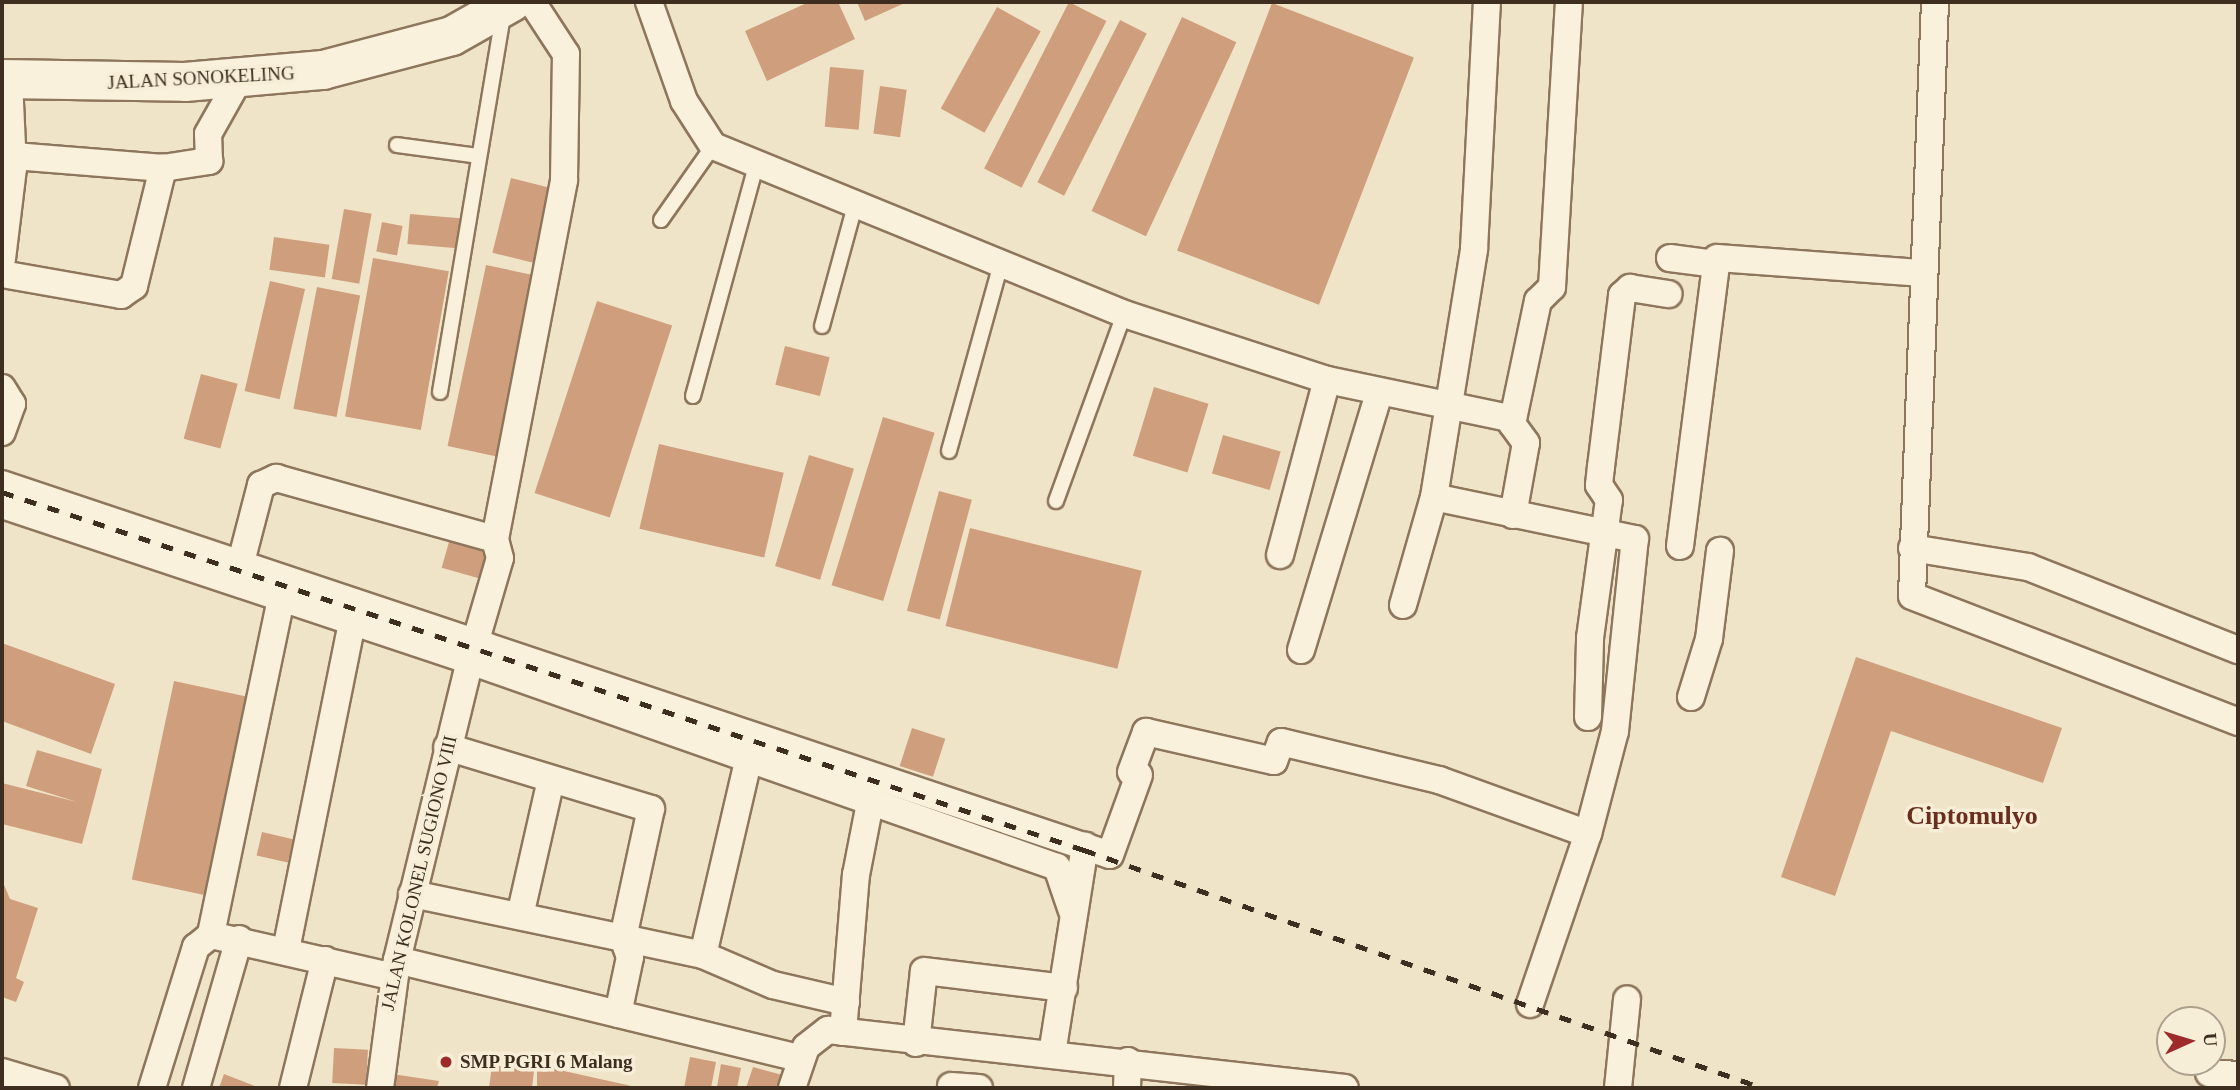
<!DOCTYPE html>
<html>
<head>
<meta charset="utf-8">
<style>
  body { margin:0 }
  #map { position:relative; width:2240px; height:1090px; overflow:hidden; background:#f0e4c8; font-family:Georgia,serif }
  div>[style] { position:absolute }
  .building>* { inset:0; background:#cf9f7d; transform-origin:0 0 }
  .roads { filter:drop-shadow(2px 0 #8d765c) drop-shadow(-2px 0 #8d765c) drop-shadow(0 2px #8d765c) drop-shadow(0 -2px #8d765c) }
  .lane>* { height:14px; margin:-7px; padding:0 7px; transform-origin:7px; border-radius:7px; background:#faf1dc }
  .street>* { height:26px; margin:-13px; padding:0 13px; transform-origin:13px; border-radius:13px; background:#faf1dc }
  .secondary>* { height:38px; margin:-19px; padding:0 19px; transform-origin:19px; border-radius:19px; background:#faf1dc }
  .rail>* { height:5px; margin-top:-2.5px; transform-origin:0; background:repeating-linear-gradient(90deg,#3d2e20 0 12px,transparent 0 24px) }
  .dots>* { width:19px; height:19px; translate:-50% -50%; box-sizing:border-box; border:4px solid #f7eed8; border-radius:50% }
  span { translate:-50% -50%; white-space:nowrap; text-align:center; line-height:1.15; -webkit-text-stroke:7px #f7eed8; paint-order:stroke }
  .street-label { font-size:19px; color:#3d2e20 }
  .poi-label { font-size:19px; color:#3d2e20; font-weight:700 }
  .left { translate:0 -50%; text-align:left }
  .district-label { font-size:26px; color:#6b2e1e; font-weight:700 }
  .frame { position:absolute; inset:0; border:4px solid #3d2e20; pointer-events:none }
  .north { position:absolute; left:2156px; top:1006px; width:70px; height:70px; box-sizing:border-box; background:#f7eed8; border:2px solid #ada18e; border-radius:50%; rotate:86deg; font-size:19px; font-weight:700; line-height:28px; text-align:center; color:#3d2e20 }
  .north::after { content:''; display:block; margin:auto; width:24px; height:32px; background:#9e2a2b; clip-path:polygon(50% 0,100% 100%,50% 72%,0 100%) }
</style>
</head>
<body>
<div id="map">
  <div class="building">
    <i style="clip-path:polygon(809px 2px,838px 2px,855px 39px,767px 81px,745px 31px)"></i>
    <i style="clip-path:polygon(857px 2px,907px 2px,865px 21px)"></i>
    <i style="left:1069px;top:2px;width:42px;height:187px;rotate:27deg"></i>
    <i style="left:1272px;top:3px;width:152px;height:265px;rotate:21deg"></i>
    <i style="left:997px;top:7px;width:50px;height:116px;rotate:29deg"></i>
    <i style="left:1182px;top:17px;width:60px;height:214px;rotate:25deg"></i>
    <i style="left:1120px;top:20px;width:30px;height:182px;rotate:27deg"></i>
    <i style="left:830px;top:67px;width:34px;height:60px;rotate:5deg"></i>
    <i style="left:880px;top:86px;width:27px;height:48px;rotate:8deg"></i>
    <i style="left:511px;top:178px;width:42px;height:77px;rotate:14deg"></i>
    <i style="left:344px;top:209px;width:28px;height:71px;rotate:10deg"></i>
    <i style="left:410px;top:214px;width:53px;height:30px;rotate:5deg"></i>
    <i style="left:382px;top:222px;width:21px;height:30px;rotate:11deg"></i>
    <i style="left:274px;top:237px;width:56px;height:33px;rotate:8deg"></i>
    <i style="left:373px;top:258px;width:77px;height:161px;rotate:10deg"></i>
    <i style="left:486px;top:265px;width:55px;height:185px;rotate:12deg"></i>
    <i style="left:270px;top:281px;width:36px;height:113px;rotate:13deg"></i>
    <i style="left:317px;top:287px;width:44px;height:124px;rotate:11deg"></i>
    <i style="left:597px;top:301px;width:79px;height:202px;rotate:18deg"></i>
    <i style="left:785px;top:346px;width:46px;height:40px;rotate:14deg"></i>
    <i style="left:201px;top:374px;width:38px;height:67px;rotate:15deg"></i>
    <i style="left:1154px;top:387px;width:57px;height:72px;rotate:17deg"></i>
    <i style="left:883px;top:417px;width:54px;height:176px;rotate:17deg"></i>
    <i style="left:1223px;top:435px;width:60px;height:40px;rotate:16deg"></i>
    <i style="left:659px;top:444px;width:128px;height:87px;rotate:13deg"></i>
    <i style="left:809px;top:455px;width:47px;height:116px;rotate:17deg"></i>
    <i style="left:939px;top:491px;width:34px;height:124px;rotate:15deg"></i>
    <i style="left:970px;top:528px;width:177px;height:101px;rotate:14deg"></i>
    <i style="left:451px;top:535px;width:45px;height:34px;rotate:16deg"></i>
    <i style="clip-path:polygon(2px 643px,115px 684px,91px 754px,2px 721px)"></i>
    <i style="clip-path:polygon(1856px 657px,2062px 728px,2043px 783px,1891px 731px,1835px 896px,1781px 877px)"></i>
    <i style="left:174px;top:681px;width:74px;height:203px;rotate:12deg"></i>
    <i style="left:912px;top:728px;width:35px;height:40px;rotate:18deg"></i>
    <i style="clip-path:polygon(37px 750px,102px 769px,82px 844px,2px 824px,2px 783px,77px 802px,26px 786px)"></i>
    <i style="left:262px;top:832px;width:32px;height:24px;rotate:13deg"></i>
    <i style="clip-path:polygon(2px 880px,10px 899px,38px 908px,16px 978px,24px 982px,16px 1002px,2px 997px)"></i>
    <i style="left:334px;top:1048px;width:34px;height:35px;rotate:3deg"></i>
    <i style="clip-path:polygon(690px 1057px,716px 1062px,711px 1088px,684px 1088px)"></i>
    <i style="clip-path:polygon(721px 1064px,741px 1068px,737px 1088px,717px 1087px)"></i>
    <i style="clip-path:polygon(492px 1065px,534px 1071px,532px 1088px,489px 1088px)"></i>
    <i style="clip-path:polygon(537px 1065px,636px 1087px,636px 1088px,537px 1088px)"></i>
    <i style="clip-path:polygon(753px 1067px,790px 1077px,787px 1088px,746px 1088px)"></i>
    <i style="clip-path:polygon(224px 1074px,260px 1088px,219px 1088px)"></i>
    <i style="clip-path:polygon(392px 1074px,439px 1081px,437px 1088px,390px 1088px)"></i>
  </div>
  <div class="roads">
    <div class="lane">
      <i style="left:397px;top:145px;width:82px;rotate:7.7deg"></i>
      <i style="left:661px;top:220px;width:90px;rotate:-54.9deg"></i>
      <i style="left:822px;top:326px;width:121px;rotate:-74.7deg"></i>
      <i style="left:440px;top:392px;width:383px;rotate:-80.5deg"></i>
      <i style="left:693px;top:396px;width:238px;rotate:-74.7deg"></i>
      <i style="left:949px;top:451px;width:194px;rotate:-74.5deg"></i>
      <i style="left:1056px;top:501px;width:199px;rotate:-70deg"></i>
    </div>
    <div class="street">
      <i style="left:649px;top:2px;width:105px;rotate:70.5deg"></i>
      <i style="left:684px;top:101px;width:54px;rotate:57.2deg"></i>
      <i style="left:713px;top:146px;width:444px;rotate:22.2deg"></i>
      <i style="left:1124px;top:314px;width:213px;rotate:18deg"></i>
      <i style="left:1327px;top:380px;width:190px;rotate:11.8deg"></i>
      <i style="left:1935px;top:2px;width:594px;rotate:92.22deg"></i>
      <i style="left:1912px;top:596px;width:350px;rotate:21.1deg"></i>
      <i style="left:163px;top:168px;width:47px;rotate:-8.7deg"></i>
      <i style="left:209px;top:161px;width:27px;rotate:-92deg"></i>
      <i style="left:208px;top:134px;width:63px;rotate:-60.6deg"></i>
      <i style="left:1670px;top:258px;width:45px;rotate:7.6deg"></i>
      <i style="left:2px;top:259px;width:92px;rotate:-83.1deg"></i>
      <i style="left:13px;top:168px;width:88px;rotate:-92.6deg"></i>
      <i style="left:2px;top:274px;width:121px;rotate:10deg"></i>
      <i style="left:121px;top:295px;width:16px;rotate:-35deg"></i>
      <i style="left:134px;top:286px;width:122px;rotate:-76.2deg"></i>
      <i style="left:163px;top:168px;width:149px;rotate:-175.4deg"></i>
      <i style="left:2px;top:388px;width:19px;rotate:58deg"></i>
      <i style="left:12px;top:404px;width:30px;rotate:110deg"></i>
      <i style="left:2px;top:484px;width:1168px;rotate:18.51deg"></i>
      <i style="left:1110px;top:855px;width:85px;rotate:-70.1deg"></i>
      <i style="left:2px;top:505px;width:493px;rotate:18.4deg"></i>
      <i style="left:470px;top:661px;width:622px;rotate:19.34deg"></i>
      <i style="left:1057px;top:867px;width:46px;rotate:71.2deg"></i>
      <i style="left:1513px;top:515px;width:73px;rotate:-79.8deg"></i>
      <i style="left:1526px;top:443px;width:24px;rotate:-126deg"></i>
      <i style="left:1512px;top:424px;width:126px;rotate:-78.1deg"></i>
      <i style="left:1538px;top:301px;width:20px;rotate:-45deg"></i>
      <i style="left:1552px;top:287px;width:286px;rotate:-86.6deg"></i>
      <i style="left:1680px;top:546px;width:290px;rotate:-82.7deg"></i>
      <i style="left:1717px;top:258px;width:204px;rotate:4.2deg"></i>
      <i style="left:1912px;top:548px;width:118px;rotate:9.3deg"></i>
      <i style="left:2028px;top:567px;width:226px;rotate:21.6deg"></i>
      <i style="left:1280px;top:555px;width:181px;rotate:-75deg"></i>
      <i style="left:241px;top:562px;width:80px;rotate:-75.4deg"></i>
      <i style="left:261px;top:485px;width:17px;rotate:-25deg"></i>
      <i style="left:276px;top:478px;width:227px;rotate:15.6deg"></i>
      <i style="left:281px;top:599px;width:343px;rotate:101.8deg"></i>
      <i style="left:211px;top:935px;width:188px;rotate:12.9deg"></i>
      <i style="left:1403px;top:605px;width:112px;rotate:-74deg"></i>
      <i style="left:1434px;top:497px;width:251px;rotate:-80.8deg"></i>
      <i style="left:1474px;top:249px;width:247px;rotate:-87deg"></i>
      <i style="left:476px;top:640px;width:85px;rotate:-73.7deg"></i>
      <i style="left:500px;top:558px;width:20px;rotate:-105deg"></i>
      <i style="left:495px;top:539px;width:366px;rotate:-79.1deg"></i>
      <i style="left:564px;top:180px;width:126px;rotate:-89.1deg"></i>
      <i style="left:566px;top:54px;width:62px;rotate:-123.2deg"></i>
      <i style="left:1301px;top:650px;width:269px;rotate:-73.1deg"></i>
      <i style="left:1691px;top:697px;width:61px;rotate:-72.8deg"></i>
      <i style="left:1709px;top:639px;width:89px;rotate:-82.9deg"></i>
      <i style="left:1588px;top:717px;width:79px;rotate:-88.5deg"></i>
      <i style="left:1590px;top:638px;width:139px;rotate:-82.2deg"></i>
      <i style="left:1609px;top:500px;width:18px;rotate:-124deg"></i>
      <i style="left:1599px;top:485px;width:18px;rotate:-84deg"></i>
      <i style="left:1601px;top:467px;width:173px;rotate:-83deg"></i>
      <i style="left:1622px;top:295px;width:11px;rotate:-41deg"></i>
      <i style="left:1630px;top:288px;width:39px;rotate:9deg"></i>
      <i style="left:1131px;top:772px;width:43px;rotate:-69.4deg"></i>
      <i style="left:1146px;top:732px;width:131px;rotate:12.8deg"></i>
      <i style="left:1274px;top:761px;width:20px;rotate:-70deg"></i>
      <i style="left:1281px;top:742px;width:163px;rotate:13.5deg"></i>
      <i style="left:1439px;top:780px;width:158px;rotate:19.9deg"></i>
      <i style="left:1588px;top:834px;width:106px;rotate:-75.3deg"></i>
      <i style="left:1615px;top:731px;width:193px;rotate:-84.1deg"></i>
      <i style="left:1635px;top:539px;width:205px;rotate:-168.2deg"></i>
      <i style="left:412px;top:894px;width:216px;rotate:11.8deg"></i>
      <i style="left:623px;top:938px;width:132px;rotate:-77.8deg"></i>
      <i style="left:651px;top:809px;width:213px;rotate:-163.1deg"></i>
      <i style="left:520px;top:916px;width:139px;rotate:-77.2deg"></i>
      <i style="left:623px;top:938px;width:82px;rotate:12deg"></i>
      <i style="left:703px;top:955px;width:203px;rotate:-76.9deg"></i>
      <i style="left:286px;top:950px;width:335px;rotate:-78.6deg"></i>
      <i style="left:703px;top:955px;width:76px;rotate:23.2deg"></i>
      <i style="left:773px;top:985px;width:75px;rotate:13.1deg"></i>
      <i style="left:397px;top:960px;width:415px;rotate:13.7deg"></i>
      <i style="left:1530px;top:1004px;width:180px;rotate:-71.2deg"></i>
      <i style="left:618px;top:1014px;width:58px;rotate:-78.1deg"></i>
      <i style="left:630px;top:957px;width:20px;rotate:-110deg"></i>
      <i style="left:843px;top:1032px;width:158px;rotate:-85.3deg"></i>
      <i style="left:856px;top:875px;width:78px;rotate:-79deg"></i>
      <i style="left:916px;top:1043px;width:72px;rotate:-83.7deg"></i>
      <i style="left:924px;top:971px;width:141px;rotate:6.9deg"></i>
      <i style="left:1052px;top:1054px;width:211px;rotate:-81deg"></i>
      <i style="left:2px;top:1072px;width:56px;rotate:16.5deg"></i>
      <i style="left:2209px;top:1073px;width:29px;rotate:4deg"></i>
      <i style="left:951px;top:1086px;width:28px;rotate:4deg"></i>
      <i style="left:152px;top:1088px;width:148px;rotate:-72.7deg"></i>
      <i style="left:196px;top:947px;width:19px;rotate:-39deg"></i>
      <i style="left:196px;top:1088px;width:155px;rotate:-73.9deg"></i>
      <i style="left:293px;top:1088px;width:132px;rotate:-76deg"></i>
      <i style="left:380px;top:1088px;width:129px;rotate:-82.4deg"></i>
      <i style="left:397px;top:960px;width:308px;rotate:-76.3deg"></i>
      <i style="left:792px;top:1088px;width:43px;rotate:-71.1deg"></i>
      <i style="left:806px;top:1047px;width:28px;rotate:-38deg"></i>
      <i style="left:828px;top:1030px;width:520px;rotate:6.4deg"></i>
      <i style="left:1127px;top:1088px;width:27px;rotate:-88deg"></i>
      <i style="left:1618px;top:1088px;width:89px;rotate:-84.2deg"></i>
    </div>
    <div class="secondary">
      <i style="left:2px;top:79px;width:183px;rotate:0.9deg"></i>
      <i style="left:185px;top:82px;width:139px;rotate:-5deg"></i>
      <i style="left:323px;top:70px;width:133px;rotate:-14.8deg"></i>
      <i style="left:452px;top:36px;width:69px;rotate:-29.5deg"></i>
    </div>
  </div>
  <div class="rail">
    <i style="left:2px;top:492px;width:1140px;rotate:18.31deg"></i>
    <i style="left:1084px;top:850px;width:720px;rotate:19.32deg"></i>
  </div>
  <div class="dots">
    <i style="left:446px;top:1062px;background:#9e2a2b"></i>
  </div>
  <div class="street-label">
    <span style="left:201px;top:78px;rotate:-3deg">JALAN SONOKELING</span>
    <span style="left:419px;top:873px;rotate:-77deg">JALAN KOLONEL SUGIONO VIII</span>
  </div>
  <div class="poi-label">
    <span class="left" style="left:460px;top:1062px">SMP PGRI 6 Malang</span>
  </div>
  <div class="district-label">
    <span style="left:1972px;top:816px">Ciptomulyo</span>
  </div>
  <div class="frame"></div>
  <div class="north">U</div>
</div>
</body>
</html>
